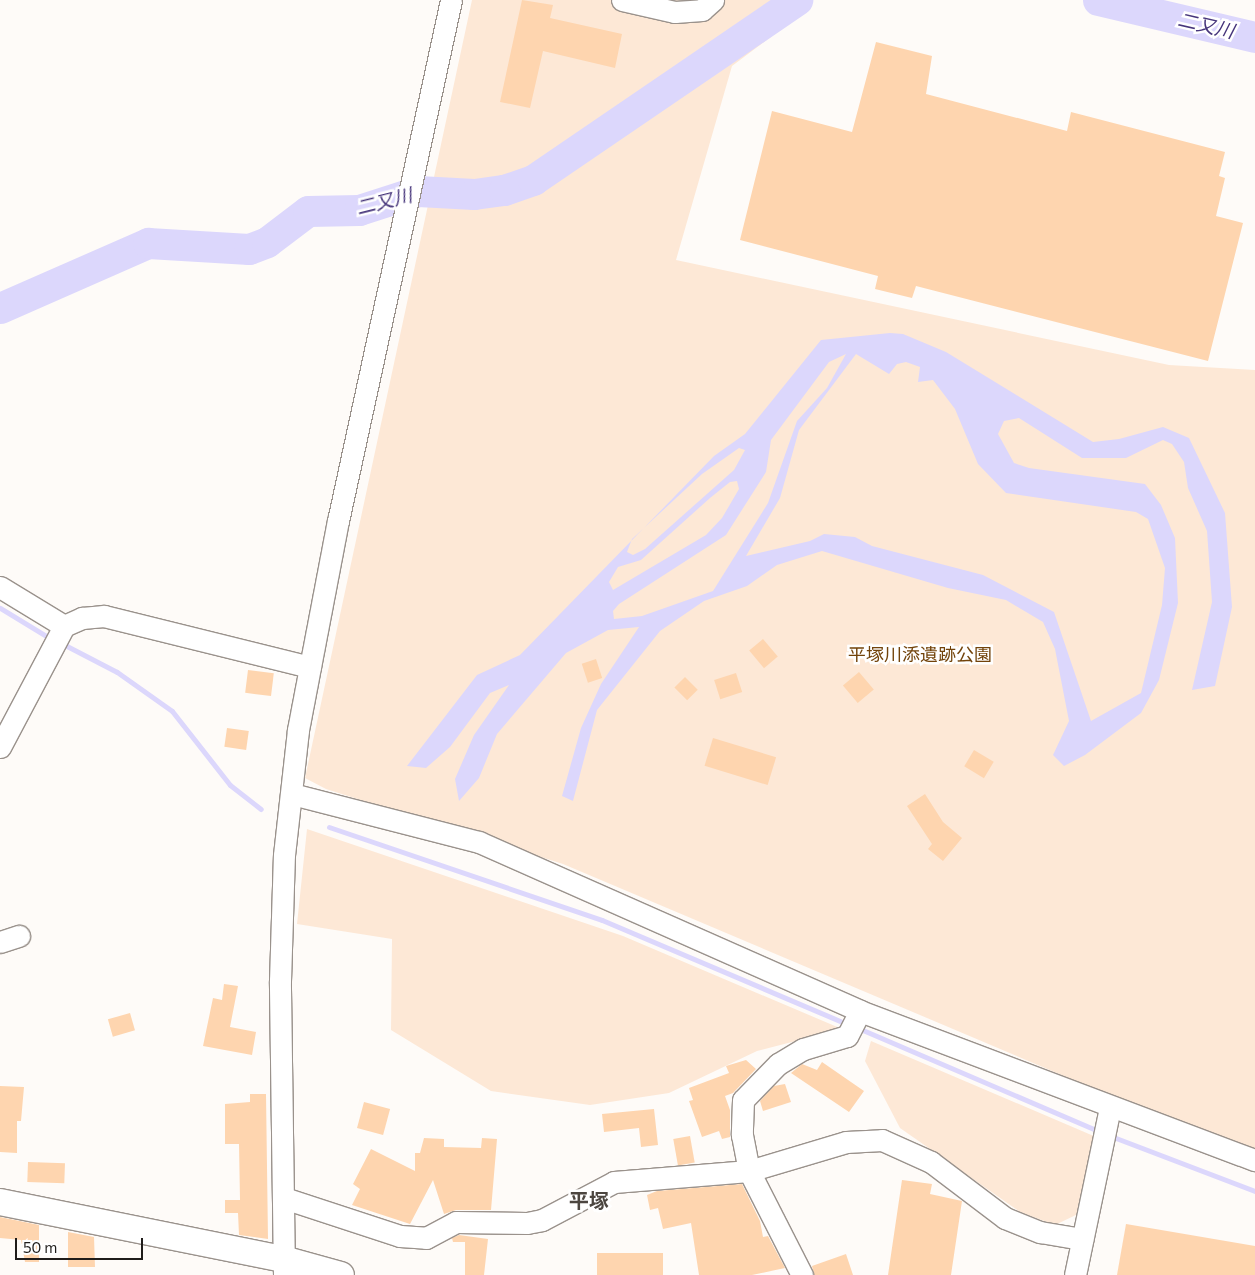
<!DOCTYPE html>
<html>
<head>
<meta charset="utf-8">
<style>
  body { margin:0 }
  #map { position:relative; width:1255px; height:1275px; overflow:hidden; background:#fefbf8; font-family:Commissioner,"Noto Sans JP",sans-serif }
  div>[style] { position:absolute }
  .green>* { inset:0; background:#fde8d6 }
  .water>* { inset:0; background:#dcd7fc }
  .stream>* { height:5px; margin:-2.5px; padding:0 2.5px; transform-origin:2.5px; border-radius:2.5px; background:#dcd7fc }
  .river>* { height:31px; margin:-15.5px; padding:0 15.5px; transform-origin:15.5px; border-radius:15.5px; background:#dcd7fc }
  .building>* { inset:0; background:#fed5af; transform-origin:0 0 }
  .roads { filter:drop-shadow(1px 0 #9a928c) drop-shadow(-1px 0 #9a928c) drop-shadow(0 1px #9a928c) drop-shadow(0 -1px #9a928c) }
  .minor>* { height:21px; margin:-10.5px; padding:0 10.5px; transform-origin:10.5px; border-radius:10.5px; background:#fff }
  .major>* { height:26px; margin:-13px; padding:0 13px; transform-origin:13px; border-radius:13px; background:#fff }
  span { translate:-50% -50%; white-space:nowrap; text-align:center; line-height:1.15; -webkit-text-stroke:5px #fff; paint-order:stroke }
  .park-label { font-size:18px; color:#72430a }
  .water-label { font-size:19px; color:#46357b; font-style:italic }
  .quarter-label { font-size:20px; color:#4c4640; font-weight:700 }
  .scale { position:absolute; left:15px; top:1238px; width:128px; height:22px; box-sizing:border-box; border:2px solid #1f1c1a; border-top:0; padding-left:6px; font-size:15px; line-height:18px; white-space:nowrap; color:#1f1c1a; -webkit-text-stroke:4px #fff; paint-order:stroke }
</style>
</head>
<body>
<div id="map">
  <div class="green">
    <i style="clip-path:polygon(472px 0,799px 0,805px 11px,732px 66px,676px 260px,1169px 365px,1255px 370px,1255px 1149px,1135px 1106px,563px 864px,326px 789px,305px 778px)"></i>
    <i style="clip-path:polygon(307px 829px,623px 936px,842px 1029px,757px 1051px,669px 1093px,590px 1105px,491px 1091px,391px 1030px,392px 939px,297px 924px)"></i>
    <i style="clip-path:polygon(871px 1041px,1096px 1137px,1078px 1214px,1055px 1225px,1020px 1212px,900px 1128px,865px 1061px)"></i>
  </div>
  <div class="water">
    <i style="clip-path:polygon(evenodd,890px 333px,903px 334px,946px 352px,1093px 442px,1119px 439px,1163px 427px,1189px 438px,1225px 513px,1232px 607px,1215px 686px,1192px 690px,1212px 602px,1207px 531px,1188px 488px,1184px 462px,1172px 444px,1163px 440px,1126px 458px,1082px 458px,1019px 418px,1004px 421px,998px 434px,1014px 463px,1029px 468px,1145px 484px,1161px 505px,1175px 538px,1178px 603px,1159px 680px,1141px 713px,1085px 755px,1064px 766px,1053px 755px,1069px 721px,1055px 649px,1043px 622px,1006px 600px,948px 588px,822px 551px,777px 565px,747px 586px,704px 601px,660px 631px,597px 710px,573px 801px,562px 796px,581px 728px,601px 684px,639px 627px,608px 630px,566px 653px,497px 734px,479px 778px,459px 801px,455px 779px,474px 735px,509px 685px,490px 693px,450px 747px,426px 768px,407px 766px,477px 675px,520px 655px,714px 456px,745px 434px,821px 340px,890px 333px,846px 354px,827px 388px,797px 421px,768px 503px,713px 591px,642px 616px,614px 619px,613px 611px,619px 604px,726px 535px,766px 472px,771px 440px,829px 362px,846px 354px,890px 333px,856px 354px,889px 374px,897px 364px,906px 362px,920px 367px,918px 382px,933px 380px,955px 409px,978px 464px,1006px 493px,1136px 512px,1148px 519px,1165px 568px,1162px 605px,1141px 693px,1091px 721px,1054px 612px,983px 575px,872px 546px,855px 537px,824px 534px,810px 541px,746px 556px,780px 498px,799px 430px,856px 354px,890px 333px,739px 448px,745px 450px,734px 470px,645px 549px,633px 555px,627px 552px,632px 539px,702px 474px,739px 448px,890px 333px,737px 481px,739px 489px,722px 518px,706px 535px,613px 590px,609px 582px,618px 567px,641px 560px,710px 498px,730px 482px,737px 481px)"></i>
  </div>
  <div class="stream">
    <i style="left:0;top:608px;width:60px;rotate:31.3deg"></i>
    <i style="left:61px;top:643px;width:63px;rotate:27.4deg"></i>
    <i style="left:117px;top:672px;width:67px;rotate:35.3deg"></i>
    <i style="left:172px;top:711px;width:94px;rotate:51.9deg"></i>
    <i style="left:230px;top:785px;width:39px;rotate:38deg"></i>
    <i style="left:329px;top:827px;width:288px;rotate:18.8deg"></i>
    <i style="left:602px;top:920px;width:266px;rotate:23deg"></i>
    <i style="left:858px;top:1028px;width:264px;rotate:23.2deg"></i>
    <i style="left:1108px;top:1135px;width:157px;rotate:20.9deg"></i>
  </div>
  <div class="river">
    <i style="left:1098px;top:0;width:161px;rotate:13.3deg"></i>
    <i style="left:0;top:308px;width:162px;rotate:-23.7deg"></i>
    <i style="left:148px;top:243px;width:101px;rotate:3.4deg"></i>
    <i style="left:249px;top:249px;width:19px;rotate:-21deg"></i>
    <i style="left:267px;top:242px;width:51px;rotate:-37.1deg"></i>
    <i style="left:308px;top:211px;width:51px;rotate:-1.1deg"></i>
    <i style="left:359px;top:210px;width:62px;rotate:-17.9deg"></i>
    <i style="left:418px;top:191px;width:56px;rotate:3.1deg"></i>
    <i style="left:474px;top:194px;width:30px;rotate:-8deg"></i>
    <i style="left:504px;top:190px;width:31px;rotate:-19deg"></i>
    <i style="left:533px;top:180px;width:320px;rotate:-34.3deg"></i>
  </div>
  <div class="building">
    <i style="clip-path:polygon(522px 0,553px 5px,550px 18px,622px 34px,615px 68px,543px 51px,530px 108px,500px 102px)"></i>
    <i style="clip-path:polygon(876px 42px,932px 56px,926px 94px,1067px 131px,1071px 112px,1225px 152px,1219px 176px,1225px 178px,1216px 216px,1243px 223px,1208px 361px,916px 286px,912px 298px,875px 289px,878px 276px,740px 240px,772px 111px,852px 132px)"></i>
    <i style="left:763px;top:639px;width:23px;height:18px;rotate:50deg"></i>
    <i style="left:596px;top:659px;width:20px;height:15px;rotate:72deg"></i>
    <i style="left:248px;top:670px;width:26px;height:23px;rotate:7deg"></i>
    <i style="left:859px;top:672px;width:23px;height:21px;rotate:50deg"></i>
    <i style="left:736px;top:673px;width:20px;height:23px;rotate:72deg"></i>
    <i style="left:685px;top:677px;width:18px;height:15px;rotate:45deg"></i>
    <i style="left:227px;top:728px;width:22px;height:19px;rotate:8deg"></i>
    <i style="left:713px;top:738px;width:66px;height:29px;rotate:17deg"></i>
    <i style="left:974px;top:750px;width:23px;height:19px;rotate:31deg"></i>
    <i style="clip-path:polygon(925px 794px,943px 822px,962px 838px,943px 861px,928px 849px,932px 844px,907px 806px)"></i>
    <i style="clip-path:polygon(224px 984px,238px 986px,230px 1027px,256px 1032px,252px 1055px,203px 1046px,213px 998px,222px 1000px)"></i>
    <i style="left:130px;top:1013px;width:18px;height:23px;rotate:74deg"></i>
    <i style="clip-path:polygon(746px 1060px,756px 1069px,733px 1093px,725px 1096px,730px 1110px,730px 1137px,722px 1139px,719px 1131px,702px 1137px,689px 1101px,693px 1100px,689px 1088px,729px 1073px,726px 1066px)"></i>
    <i style="clip-path:polygon(822px 1062px,864px 1091px,849px 1112px,791px 1073px,802px 1064px,817px 1070px)"></i>
    <i style="clip-path:polygon(785px 1084px,791px 1102px,763px 1111px,760px 1101px,774px 1086px)"></i>
    <i style="clip-path:polygon(0 1086px,24px 1087px,21px 1121px,17px 1121px,17px 1153px,0 1152px)"></i>
    <i style="clip-path:polygon(250px 1094px,266px 1094px,268px 1239px,239px 1235px,238px 1213px,225px 1213px,225px 1200px,240px 1200px,239px 1144px,225px 1144px,225px 1104px,250px 1102px)"></i>
    <i style="left:364px;top:1102px;width:27px;height:27px;rotate:15deg"></i>
    <i style="clip-path:polygon(654px 1109px,658px 1145px,641px 1147px,639px 1128px,604px 1132px,602px 1114px)"></i>
    <i style="left:690px;top:1136px;width:27px;height:17px;rotate:80deg"></i>
    <i style="clip-path:polygon(424px 1138px,444px 1139px,444px 1147px,481px 1148px,482px 1138px,497px 1139px,491px 1210px,456px 1210px,444px 1214px,433px 1180px,410px 1224px,352px 1205px,360px 1189px,353px 1184px,371px 1149px,415px 1171px,415px 1153px,420px 1153px)"></i>
    <i style="left:28px;top:1162px;width:37px;height:20px;rotate:2deg"></i>
    <i style="clip-path:polygon(902px 1180px,932px 1184px,930px 1194px,962px 1201px,951px 1275px,888px 1275px)"></i>
    <i style="clip-path:polygon(742px 1184px,760px 1221px,763px 1237px,768px 1236px,785px 1268px,752px 1275px,699px 1275px,691px 1223px,663px 1229px,658px 1208px,650px 1210px,647px 1195px,657px 1191px)"></i>
    <i style="clip-path:polygon(0 1217px,39px 1225px,39px 1262px,25px 1262px,21px 1240px,0 1238px)"></i>
    <i style="clip-path:polygon(1126px 1224px,1255px 1246px,1255px 1275px,1117px 1275px)"></i>
    <i style="clip-path:polygon(68px 1232px,94px 1237px,95px 1267px,68px 1267px)"></i>
    <i style="clip-path:polygon(459px 1235px,488px 1239px,484px 1275px,465px 1275px,465px 1242px,453px 1242px,452px 1238px)"></i>
    <i style="left:663px;top:1253px;width:22px;height:66px;rotate:90deg"></i>
    <i style="clip-path:polygon(846px 1254px,853px 1275px,814px 1275px,812px 1266px)"></i>
  </div>
  <div class="roads">
    <div class="minor">
      <i style="left:622px;top:0;width:54px;rotate:12.8deg"></i>
      <i style="left:675px;top:12px;width:27px;rotate:-4deg"></i>
      <i style="left:702px;top:10px;width:15px;rotate:-42deg"></i>
      <i style="left:0;top:587px;width:75px;rotate:31.4deg"></i>
      <i style="left:0;top:747px;width:137px;rotate:-62.1deg"></i>
      <i style="left:64px;top:626px;width:20px;rotate:-24deg"></i>
      <i style="left:82px;top:618px;width:22px;rotate:-5deg"></i>
      <i style="left:104px;top:616px;width:212px;rotate:13.9deg"></i>
      <i style="left:292px;top:794px;width:193px;rotate:14.4deg"></i>
      <i style="left:479px;top:842px;width:417px;rotate:23.9deg"></i>
      <i style="left:860px;top:1011px;width:422px;rotate:20.7deg"></i>
      <i style="left:0;top:942px;width:20px;rotate:-18deg"></i>
      <i style="left:860px;top:1011px;width:28px;rotate:117deg"></i>
      <i style="left:847px;top:1036px;width:46px;rotate:163.5deg"></i>
      <i style="left:803px;top:1049px;width:29px;rotate:149deg"></i>
      <i style="left:778px;top:1064px;width:50px;rotate:134.2deg"></i>
      <i style="left:743px;top:1100px;width:35px;rotate:92deg"></i>
      <i style="left:742px;top:1135px;width:37px;rotate:79deg"></i>
      <i style="left:749px;top:1171px;width:101px;rotate:-16.6deg"></i>
      <i style="left:846px;top:1142px;width:36px;rotate:-3deg"></i>
      <i style="left:882px;top:1140px;width:54px;rotate:24.2deg"></i>
      <i style="left:931px;top:1162px;width:93px;rotate:37.1deg"></i>
      <i style="left:1005px;top:1218px;width:38px;rotate:22deg"></i>
      <i style="left:1040px;top:1232px;width:43px;rotate:9.5deg"></i>
      <i style="left:284px;top:1198px;width:122px;rotate:18.1deg"></i>
      <i style="left:400px;top:1236px;width:26px;rotate:4deg"></i>
      <i style="left:426px;top:1238px;width:34px;rotate:-28deg"></i>
      <i style="left:456px;top:1222px;width:71px;rotate:0.8deg"></i>
      <i style="left:527px;top:1223px;width:15px;rotate:-11deg"></i>
      <i style="left:542px;top:1220px;width:81px;rotate:-27.8deg"></i>
      <i style="left:614px;top:1182px;width:135px;rotate:-4.7deg"></i>
      <i style="left:749px;top:1171px;width:117px;rotate:63deg"></i>
      <i style="left:284px;top:1275px;width:294px;rotate:-90.8deg"></i>
      <i style="left:280px;top:981px;width:126px;rotate:-88.2deg"></i>
      <i style="left:284px;top:855px;width:126px;rotate:-83.6deg"></i>
      <i style="left:298px;top:730px;width:213px;rotate:-79.2deg"></i>
      <i style="left:338px;top:521px;width:533px;rotate:-77.76deg"></i>
      <i style="left:1075px;top:1275px;width:171px;rotate:-78.2deg"></i>
    </div>
    <div class="major">
      <i style="left:0;top:1202px;width:289px;rotate:11.4deg"></i>
      <i style="left:283px;top:1259px;width:60px;rotate:15.4deg"></i>
    </div>
  </div>
  <div class="park-label">
    <span style="left:920px;top:654px">平塚川添遺跡公園</span>
  </div>
  <div class="water-label">
    <span style="left:1206px;top:25px;rotate:13deg">二又川</span>
    <span style="left:384px;top:201px;rotate:-14deg">二又川</span>
  </div>
  <div class="quarter-label">
    <span style="left:589px;top:1200px">平塚</span>
  </div>
  <div class="scale">50 m</div>
</div>
</body>
</html>
